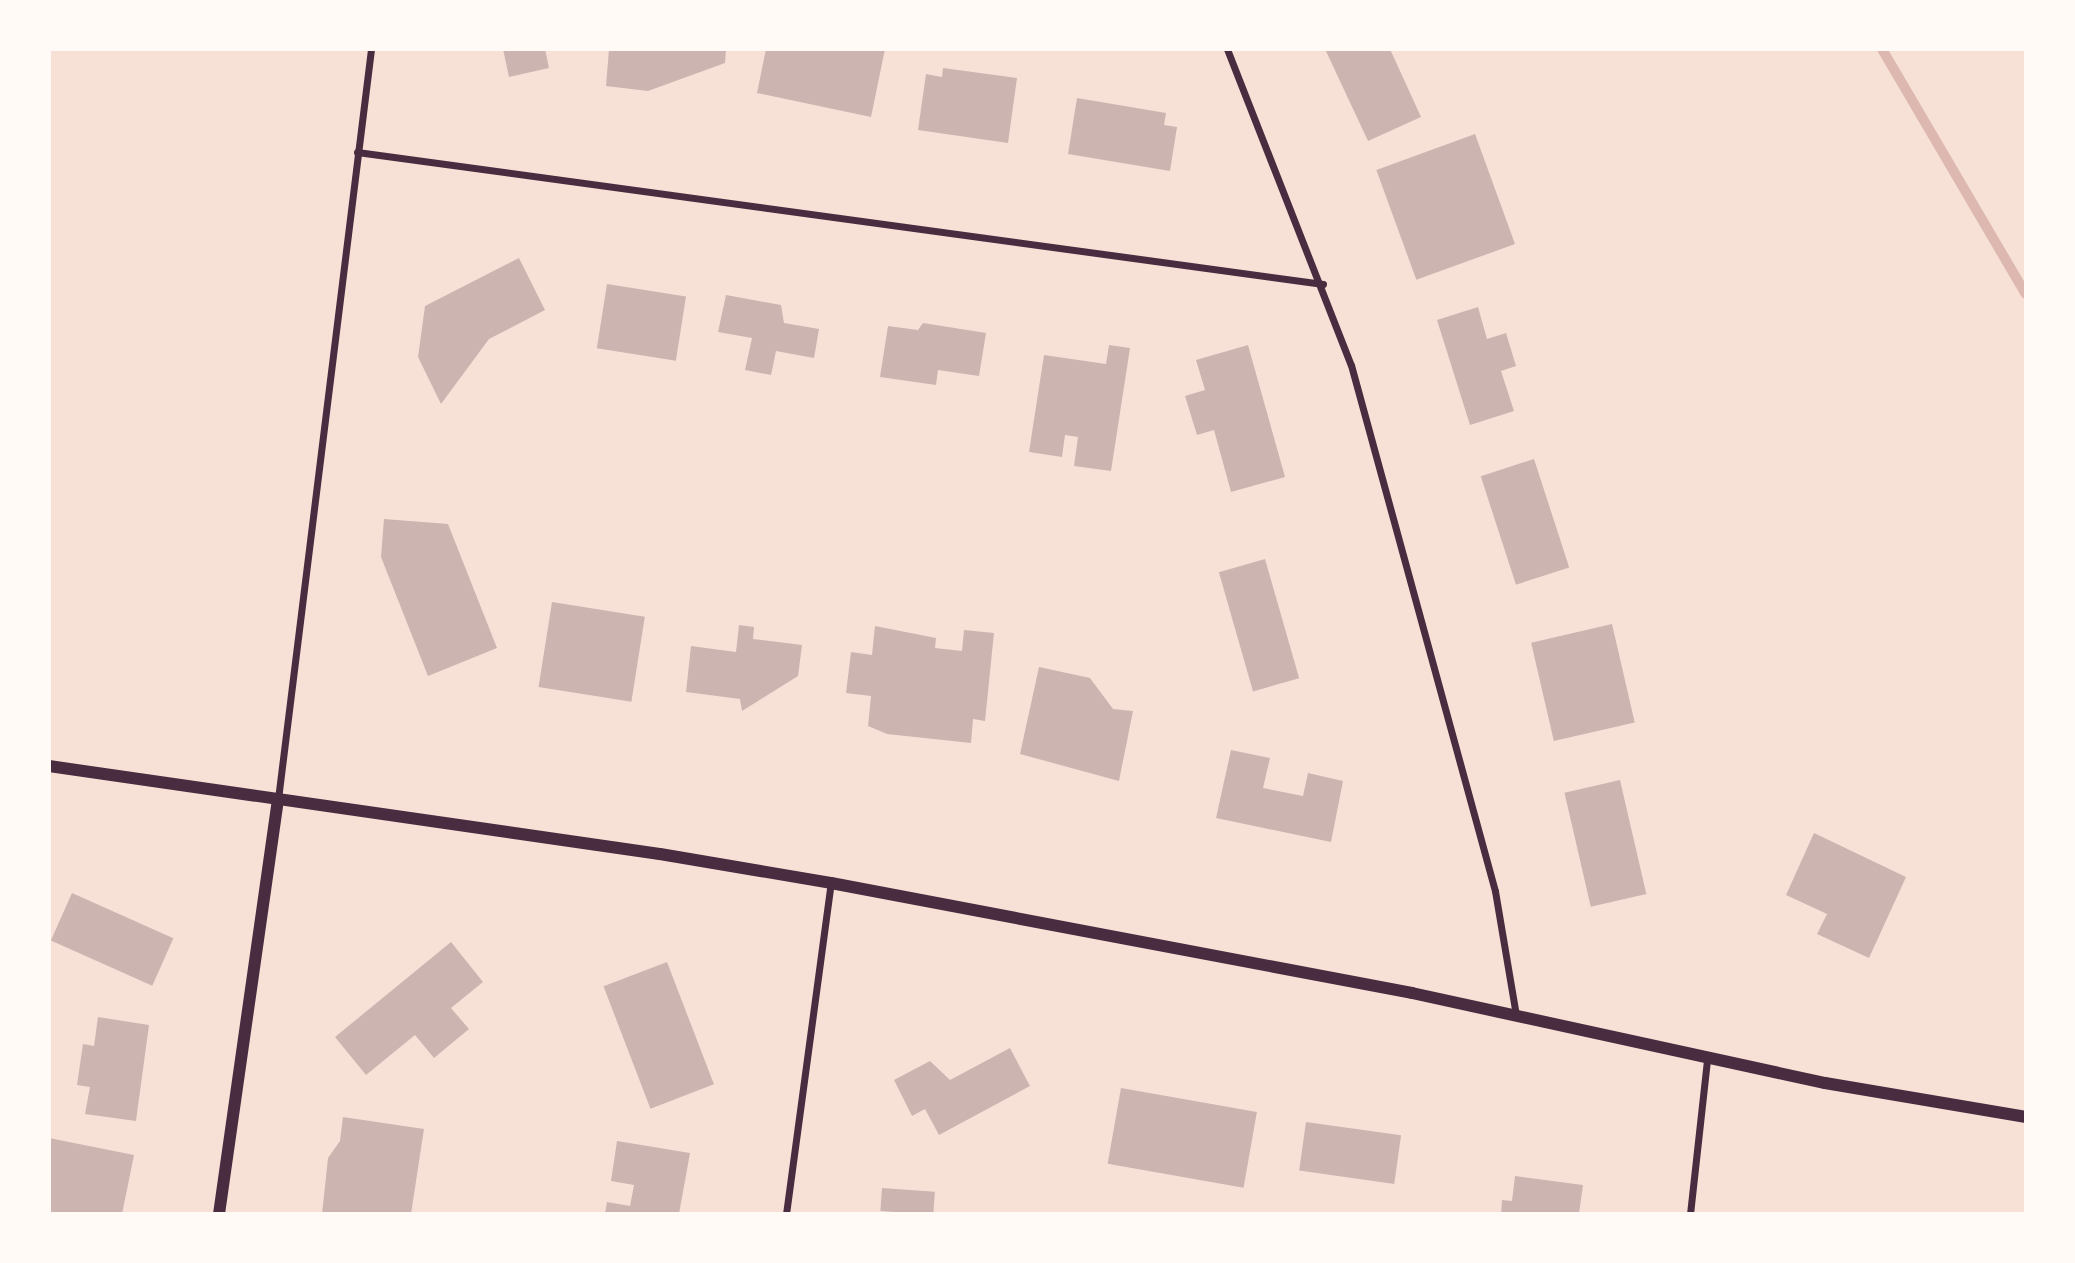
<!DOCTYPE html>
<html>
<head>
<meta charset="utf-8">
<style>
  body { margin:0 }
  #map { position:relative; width:2075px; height:1263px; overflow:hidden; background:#f7e1d7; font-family:"Work Sans",sans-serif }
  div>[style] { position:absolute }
  .stream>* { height:10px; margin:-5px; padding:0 5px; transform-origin:5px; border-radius:5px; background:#dcb8b0 }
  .building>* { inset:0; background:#ccb4b1; transform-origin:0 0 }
  .minor>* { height:7px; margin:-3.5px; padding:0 3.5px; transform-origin:3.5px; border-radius:3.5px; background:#4a2c40 }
  .tertiary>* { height:12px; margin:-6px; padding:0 6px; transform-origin:6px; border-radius:6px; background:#4a2c40 }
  span { translate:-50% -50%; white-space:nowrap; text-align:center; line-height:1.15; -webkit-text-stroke:7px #fffaf5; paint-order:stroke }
  .frame { position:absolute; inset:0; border:51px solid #fffaf5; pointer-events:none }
</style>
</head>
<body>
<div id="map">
  <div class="stream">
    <i style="left:1882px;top:49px;width:284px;rotate:59.6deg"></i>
  </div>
  <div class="building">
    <i style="clip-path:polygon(503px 49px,545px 49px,549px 68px,509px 77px)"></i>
    <i style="clip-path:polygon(609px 49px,726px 49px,725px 63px,648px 91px,606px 86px)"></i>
    <i style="clip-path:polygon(766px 49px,885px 49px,871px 117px,757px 93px)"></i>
    <i style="clip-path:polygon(1325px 49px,1390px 49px,1421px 117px,1368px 141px)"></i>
    <i style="clip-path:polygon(943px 68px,1017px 78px,1008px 143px,918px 130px,926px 74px,942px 77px)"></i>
    <i style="clip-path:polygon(1077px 98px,1166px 113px,1164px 125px,1177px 127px,1170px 171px,1068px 154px)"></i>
    <i style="left:1475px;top:134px;width:117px;height:105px;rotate:70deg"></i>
    <i style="clip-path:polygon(519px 258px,545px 310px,489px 339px,441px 404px,418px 357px,425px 306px)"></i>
    <i style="left:607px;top:284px;width:80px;height:65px;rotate:9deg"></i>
    <i style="clip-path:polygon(726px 295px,781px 305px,784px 323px,819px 329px,814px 358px,776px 351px,771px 375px,745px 370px,752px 338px,718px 332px)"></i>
    <i style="clip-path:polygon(1478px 307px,1487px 339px,1506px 333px,1516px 366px,1501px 371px,1514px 411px,1470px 425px,1437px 320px)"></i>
    <i style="clip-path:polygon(923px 323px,986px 333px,979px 376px,938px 370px,936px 385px,880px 377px,888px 326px,918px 330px)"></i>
    <i style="clip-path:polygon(1109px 345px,1130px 348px,1111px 471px,1074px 466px,1078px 437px,1065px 435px,1062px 457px,1029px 452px,1044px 355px,1106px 364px)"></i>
    <i style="clip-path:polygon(1248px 345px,1285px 477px,1231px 492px,1214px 430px,1197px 435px,1185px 396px,1205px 390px,1196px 360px)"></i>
    <i style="left:1534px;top:459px;width:114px;height:56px;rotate:72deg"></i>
    <i style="clip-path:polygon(384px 519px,448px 524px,497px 648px,428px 676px,381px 557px)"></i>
    <i style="left:1265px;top:559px;width:124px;height:48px;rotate:74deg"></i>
    <i style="left:552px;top:602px;width:94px;height:86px;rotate:9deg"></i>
    <i style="left:1612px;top:624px;width:101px;height:83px;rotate:77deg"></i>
    <i style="clip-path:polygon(739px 625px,754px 627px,753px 639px,802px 645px,798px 676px,742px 711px,740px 699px,686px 692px,691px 646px,736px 652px)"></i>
    <i style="clip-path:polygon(875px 626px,936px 638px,935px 648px,962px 651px,964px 630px,994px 633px,985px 721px,973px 719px,971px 743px,887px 734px,868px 726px,871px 696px,846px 693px,851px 652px,872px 655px)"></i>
    <i style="clip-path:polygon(1039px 667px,1090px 678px,1113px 709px,1133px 711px,1119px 781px,1020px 754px)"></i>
    <i style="clip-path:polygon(1231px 750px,1270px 758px,1263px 788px,1303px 796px,1308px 773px,1343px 781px,1331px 842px,1216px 818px)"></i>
    <i style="left:1620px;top:780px;width:117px;height:57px;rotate:77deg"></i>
    <i style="clip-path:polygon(1814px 833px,1906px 877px,1869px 958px,1817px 934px,1827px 914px,1786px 895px)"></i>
    <i style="left:72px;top:893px;width:111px;height:52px;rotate:24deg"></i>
    <i style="clip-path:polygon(451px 942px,483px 982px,451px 1008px,469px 1029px,434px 1058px,415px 1035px,366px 1075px,335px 1037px)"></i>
    <i style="left:667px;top:962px;width:131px;height:68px;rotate:69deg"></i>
    <i style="clip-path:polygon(98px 1017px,149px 1025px,136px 1121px,85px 1114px,90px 1087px,77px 1085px,83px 1044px,94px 1046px)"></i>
    <i style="clip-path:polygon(1010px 1048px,1030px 1086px,939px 1135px,925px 1109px,912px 1116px,894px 1080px,930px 1061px,950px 1080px)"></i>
    <i style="left:1121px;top:1088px;width:138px;height:77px;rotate:10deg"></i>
    <i style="clip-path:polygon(343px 1117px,424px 1129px,411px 1214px,322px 1214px,328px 1158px,340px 1141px)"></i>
    <i style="left:1306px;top:1122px;width:96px;height:49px;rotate:8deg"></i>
    <i style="clip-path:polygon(49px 1138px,134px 1155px,122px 1214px,49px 1214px)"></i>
    <i style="clip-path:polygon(617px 1141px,690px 1153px,679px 1214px,605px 1214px,607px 1202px,630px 1206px,634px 1185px,611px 1181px)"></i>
    <i style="clip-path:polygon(1515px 1176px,1583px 1185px,1579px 1214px,1501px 1214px,1502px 1200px,1512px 1201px)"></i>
    <i style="left:882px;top:1188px;width:53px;height:23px;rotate:4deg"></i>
  </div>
  <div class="minor">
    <i style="left:1227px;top:49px;width:339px;rotate:68.6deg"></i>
    <i style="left:1351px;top:365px;width:545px;rotate:74.69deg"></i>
    <i style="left:1495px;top:891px;width:126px;rotate:80.4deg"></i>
    <i style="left:357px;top:152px;width:975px;rotate:7.78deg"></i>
    <i style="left:278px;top:799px;width:756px;rotate:-82.93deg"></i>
    <i style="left:786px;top:1214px;width:334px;rotate:-82.3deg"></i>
    <i style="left:1690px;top:1214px;width:156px;rotate:-83.7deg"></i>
  </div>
  <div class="tertiary">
    <i style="left:49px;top:766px;width:617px;rotate:8.2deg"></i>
    <i style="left:660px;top:854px;width:173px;rotate:9.6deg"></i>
    <i style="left:831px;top:883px;width:591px;rotate:10.72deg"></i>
    <i style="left:1412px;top:993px;width:423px;rotate:12.3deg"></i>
    <i style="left:1825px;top:1083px;width:204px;rotate:9.6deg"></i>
    <i style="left:219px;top:1214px;width:419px;rotate:-81.9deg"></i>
  </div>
  <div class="frame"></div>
</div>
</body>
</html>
